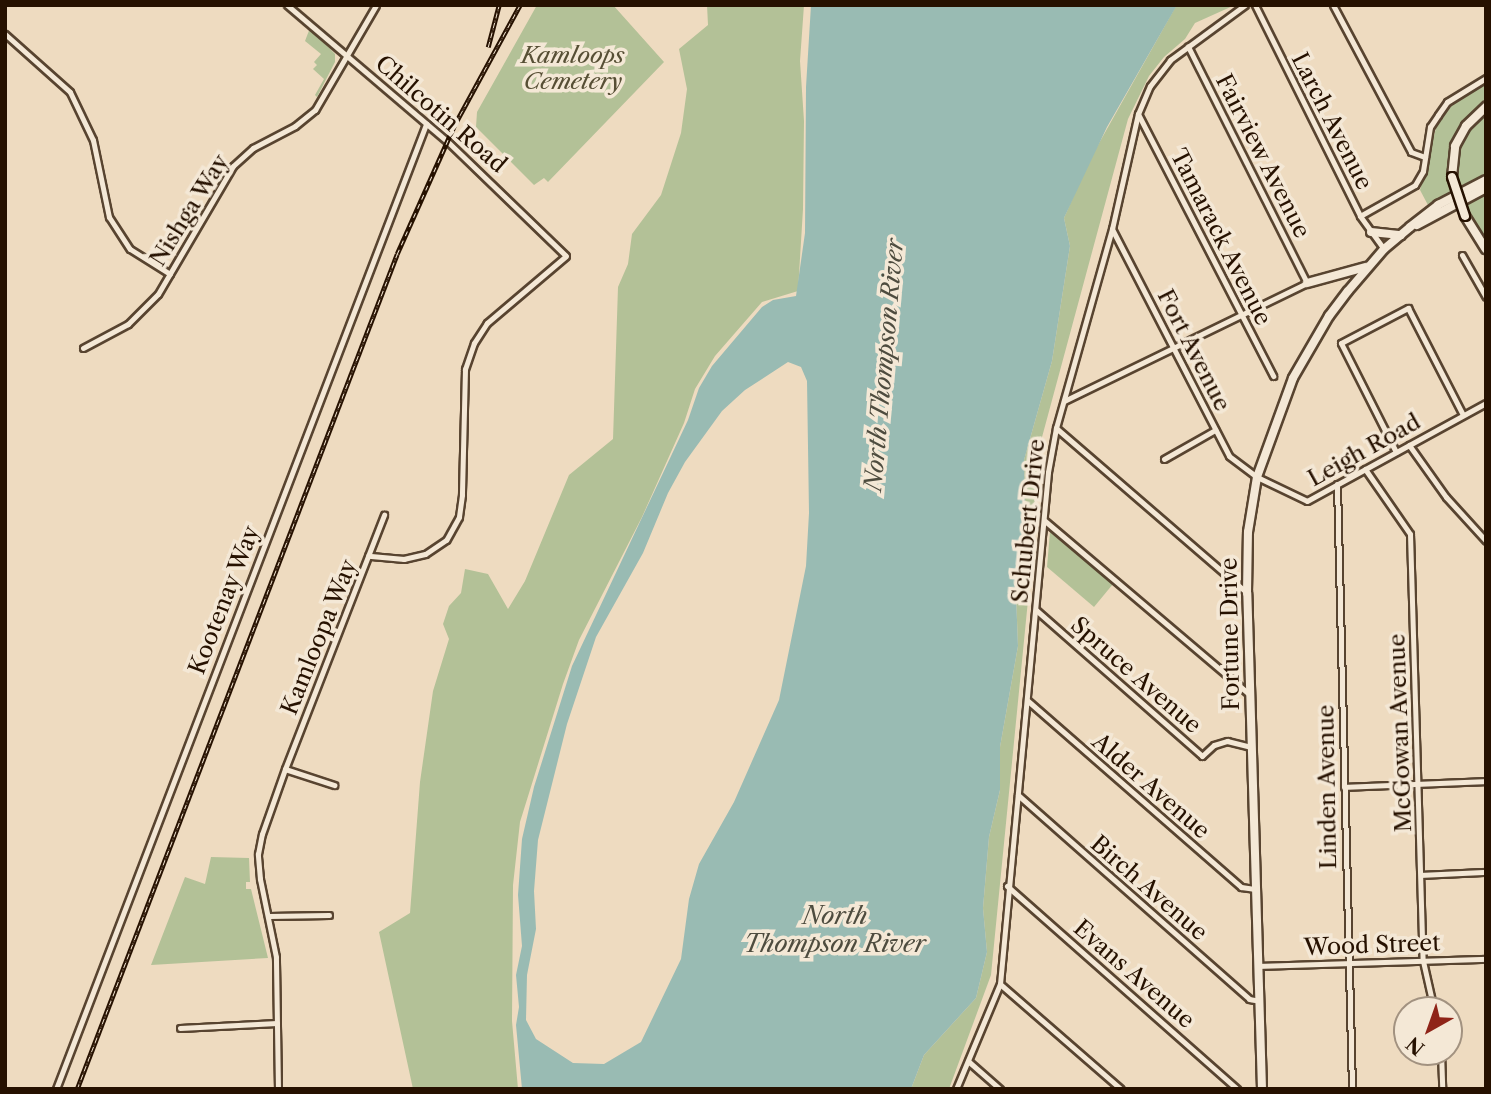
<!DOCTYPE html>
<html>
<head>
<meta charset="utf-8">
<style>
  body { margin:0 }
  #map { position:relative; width:1491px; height:1094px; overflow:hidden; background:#eedbc0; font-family:"Libre Caslon Text",serif }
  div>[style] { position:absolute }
  .green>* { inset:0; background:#b3c197 }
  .water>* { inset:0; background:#99bbb3 }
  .roads { filter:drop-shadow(2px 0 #584430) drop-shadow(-2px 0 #584430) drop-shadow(0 2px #584430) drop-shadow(0 -2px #584430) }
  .minor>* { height:5px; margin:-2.5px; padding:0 2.5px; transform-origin:2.5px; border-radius:2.5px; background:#f4e8d6 }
  .secondary>* { height:8px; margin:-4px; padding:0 4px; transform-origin:4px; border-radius:4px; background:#f4e8d6 }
  .rail>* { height:4.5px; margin-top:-2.25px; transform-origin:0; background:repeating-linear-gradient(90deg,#f4e8d6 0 5px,#261100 0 10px); box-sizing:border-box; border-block:2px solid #261100 }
  .bridges { filter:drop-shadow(2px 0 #261100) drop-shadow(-2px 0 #261100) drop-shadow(0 2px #261100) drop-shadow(0 -2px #261100) }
  .secondary-bridge>* { height:8px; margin:-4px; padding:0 4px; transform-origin:4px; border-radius:4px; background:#f4e8d6 }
  span { translate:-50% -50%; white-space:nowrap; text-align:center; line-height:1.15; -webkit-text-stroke:7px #f4e8d6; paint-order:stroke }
  .park-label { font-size:23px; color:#574f35; font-style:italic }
  .street-label { font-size:23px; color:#261100 }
  .water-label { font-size:24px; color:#4e4c3f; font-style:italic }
  .frame { position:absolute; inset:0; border:7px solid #261100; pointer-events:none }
  .north { position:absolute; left:1393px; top:996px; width:70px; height:70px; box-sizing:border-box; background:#f4e8d6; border:2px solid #a29280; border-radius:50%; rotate:220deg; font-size:19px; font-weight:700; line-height:28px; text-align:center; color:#261100 }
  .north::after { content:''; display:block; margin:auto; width:24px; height:32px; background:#8f2418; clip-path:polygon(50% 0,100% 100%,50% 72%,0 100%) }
</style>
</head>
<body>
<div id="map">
  <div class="green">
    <i style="clip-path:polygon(537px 5px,613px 5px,664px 62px,548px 182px,544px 178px,534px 185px,476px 127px,477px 112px)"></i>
    <i style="clip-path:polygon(707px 5px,804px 5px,800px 61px,804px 121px,803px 209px,798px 291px,762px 302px,715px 356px,695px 389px,684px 423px,642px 517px,579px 640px,563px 684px,520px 822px,513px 885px,512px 1021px,518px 1089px,413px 1089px,379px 932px,410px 913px,420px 782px,433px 691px,449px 639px,443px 624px,449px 606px,461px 593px,465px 569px,488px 574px,508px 609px,525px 581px,569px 475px,613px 439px,618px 287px,628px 264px,632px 234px,661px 195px,681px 133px,687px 89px,679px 49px,708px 25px)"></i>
    <i style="clip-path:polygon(1235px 5px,1195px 23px,1185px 39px,1164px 57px,1149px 76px,1128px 119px,1038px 452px,1030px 580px,991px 975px,949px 1089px,911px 1089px,924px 1055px,976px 998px,987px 952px,983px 908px,989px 837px,1000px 790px,1000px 747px,1018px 646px,1016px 594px,1025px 504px,1024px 460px,1052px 361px,1070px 246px,1064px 218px,1089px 161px,1176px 6px)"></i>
    <i style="clip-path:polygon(310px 28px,335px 54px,335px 62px,317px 97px,315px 95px,324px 79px,313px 69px,317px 65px,314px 62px,321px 54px,305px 41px)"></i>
    <i style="clip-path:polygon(1486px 83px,1486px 105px,1473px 114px,1450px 166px,1452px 192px,1429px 207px,1420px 190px,1437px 124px,1445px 112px,1463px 94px)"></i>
    <i style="clip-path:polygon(1486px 111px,1486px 175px,1458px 187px,1456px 159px,1462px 137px)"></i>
    <i style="clip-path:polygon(1486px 192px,1486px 243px,1464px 204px)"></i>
    <i style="clip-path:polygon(1050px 532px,1113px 584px,1094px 607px,1047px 567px)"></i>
    <i style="clip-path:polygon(211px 857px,249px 858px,250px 882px,246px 882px,246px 889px,251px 889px,268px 958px,151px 965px,185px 877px,205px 884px)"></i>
  </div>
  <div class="water">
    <i style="clip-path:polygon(evenodd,811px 5px,1177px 5px,1107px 127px,1064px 218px,1070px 246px,1052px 361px,1024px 460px,1025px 504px,1016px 594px,1018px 646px,1000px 747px,1000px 790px,989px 837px,983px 908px,987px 952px,976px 998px,924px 1055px,911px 1089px,522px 1089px,516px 1025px,519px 1007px,516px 975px,522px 946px,518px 895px,522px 839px,534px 787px,572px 666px,688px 420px,699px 388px,712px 366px,762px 307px,773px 300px,796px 296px,805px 233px,806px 87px,811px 5px,788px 362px,801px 367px,807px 381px,809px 513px,806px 566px,779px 700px,734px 802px,699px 864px,689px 899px,681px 959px,641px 1042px,604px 1064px,573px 1063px,536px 1039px,526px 1020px,527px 975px,536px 929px,534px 891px,538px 840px,567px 724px,596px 637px,643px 553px,668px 493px,685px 462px,722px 411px,745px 390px,788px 362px)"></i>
  </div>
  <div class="roads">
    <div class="minor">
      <i style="left:287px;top:5px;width:210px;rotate:40.4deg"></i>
      <i style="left:447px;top:141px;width:165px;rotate:44deg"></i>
      <i style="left:566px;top:256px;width:104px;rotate:139.7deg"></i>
      <i style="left:487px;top:323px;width:24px;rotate:123deg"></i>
      <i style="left:474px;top:343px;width:28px;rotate:109deg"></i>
      <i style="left:465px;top:369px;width:126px;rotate:91.4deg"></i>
      <i style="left:462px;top:495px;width:22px;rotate:98deg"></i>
      <i style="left:459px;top:517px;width:26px;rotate:119deg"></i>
      <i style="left:446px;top:540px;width:25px;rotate:146deg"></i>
      <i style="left:425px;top:554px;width:22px;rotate:167deg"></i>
      <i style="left:404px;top:559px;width:36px;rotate:-175deg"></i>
      <i style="left:1255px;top:5px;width:236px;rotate:63.5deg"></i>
      <i style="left:1360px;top:216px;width:41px;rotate:54deg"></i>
      <i style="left:1333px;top:5px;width:166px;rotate:62deg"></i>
      <i style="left:1411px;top:152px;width:15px;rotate:20deg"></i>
      <i style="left:5px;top:34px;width:87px;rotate:41.7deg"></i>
      <i style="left:70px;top:92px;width:53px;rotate:64.4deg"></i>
      <i style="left:93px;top:140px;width:79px;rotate:78.3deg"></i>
      <i style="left:109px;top:217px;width:38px;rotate:57deg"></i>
      <i style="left:130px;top:249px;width:47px;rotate:32deg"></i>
      <i style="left:1138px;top:114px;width:295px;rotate:62.7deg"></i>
      <i style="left:1360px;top:216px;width:63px;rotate:-29.4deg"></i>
      <i style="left:1415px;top:185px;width:16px;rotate:-60deg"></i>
      <i style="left:1423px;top:171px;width:45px;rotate:-81deg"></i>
      <i style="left:1430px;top:127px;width:14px;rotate:-56deg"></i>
      <i style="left:1438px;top:115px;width:16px;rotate:-55deg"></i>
      <i style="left:1447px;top:102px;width:46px;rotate:-31.6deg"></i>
      <i style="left:1112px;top:229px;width:255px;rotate:62.7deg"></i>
      <i style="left:1229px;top:456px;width:35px;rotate:37deg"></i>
      <i style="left:1257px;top:477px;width:55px;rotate:25.6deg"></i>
      <i style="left:1307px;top:501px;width:204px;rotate:-28.7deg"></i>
      <i style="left:1462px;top:255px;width:48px;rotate:60.3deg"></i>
      <i style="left:83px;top:348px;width:51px;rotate:-28.1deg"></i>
      <i style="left:128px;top:324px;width:42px;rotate:-45deg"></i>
      <i style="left:158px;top:294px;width:148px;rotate:-59.6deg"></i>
      <i style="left:233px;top:166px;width:27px;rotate:-42deg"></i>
      <i style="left:253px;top:148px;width:47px;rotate:-27.6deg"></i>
      <i style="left:295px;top:126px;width:26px;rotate:-39deg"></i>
      <i style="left:315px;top:110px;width:121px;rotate:-59.8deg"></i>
      <i style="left:1064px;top:401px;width:270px;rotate:-25.9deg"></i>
      <i style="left:1307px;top:283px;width:265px;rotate:-116.7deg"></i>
      <i style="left:1056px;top:428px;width:252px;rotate:40.8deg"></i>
      <i style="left:1409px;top:445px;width:64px;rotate:54.6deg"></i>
      <i style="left:1446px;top:497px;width:59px;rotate:47.7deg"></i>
      <i style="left:1396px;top:452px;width:122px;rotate:-116.8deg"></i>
      <i style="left:1341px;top:343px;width:76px;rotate:-27.6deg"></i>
      <i style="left:1408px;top:308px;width:120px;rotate:62.8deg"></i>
      <i style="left:1164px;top:459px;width:59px;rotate:-29.6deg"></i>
      <i style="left:1365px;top:469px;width:79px;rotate:55.3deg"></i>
      <i style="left:1410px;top:534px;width:427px;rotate:88.3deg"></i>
      <i style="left:1423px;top:961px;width:50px;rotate:77.3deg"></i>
      <i style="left:1337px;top:484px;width:605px;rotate:88.58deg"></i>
      <i style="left:1045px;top:521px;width:269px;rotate:40.3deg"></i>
      <i style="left:1036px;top:610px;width:221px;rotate:41.3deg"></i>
      <i style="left:1202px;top:756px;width:16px;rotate:-43deg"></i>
      <i style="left:1214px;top:745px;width:14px;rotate:-17deg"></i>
      <i style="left:1227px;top:741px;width:25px;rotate:14deg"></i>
      <i style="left:1028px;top:701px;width:283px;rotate:41.1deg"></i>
      <i style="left:1241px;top:887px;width:14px;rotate:8deg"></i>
      <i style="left:285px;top:769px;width:52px;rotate:18.1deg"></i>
      <i style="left:1344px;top:787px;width:142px;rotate:-2.4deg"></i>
      <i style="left:1018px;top:795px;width:308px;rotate:41.4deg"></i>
      <i style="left:1249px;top:999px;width:11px;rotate:10deg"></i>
      <i style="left:1422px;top:875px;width:64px;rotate:-2.7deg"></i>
      <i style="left:1007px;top:886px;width:307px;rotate:41.4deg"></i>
      <i style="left:269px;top:916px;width:60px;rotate:-1deg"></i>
      <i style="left:1259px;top:966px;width:227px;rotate:-1.8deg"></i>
      <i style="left:1000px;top:984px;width:160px;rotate:41deg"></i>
      <i style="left:180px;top:1028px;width:97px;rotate:-3deg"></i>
      <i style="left:1441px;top:1052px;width:37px;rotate:88deg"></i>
      <i style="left:968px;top:1061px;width:43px;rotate:41.2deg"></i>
      <i style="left:56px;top:1089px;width:1034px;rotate:-69.02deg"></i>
      <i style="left:278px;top:1089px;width:132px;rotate:-90.9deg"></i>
      <i style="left:276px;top:957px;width:80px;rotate:-101.6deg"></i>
      <i style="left:260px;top:879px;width:25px;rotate:-95deg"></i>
      <i style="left:258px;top:854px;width:20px;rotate:-79deg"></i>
      <i style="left:262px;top:834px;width:69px;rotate:-70.5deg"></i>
      <i style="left:285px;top:769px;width:273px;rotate:-68.7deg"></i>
      <i style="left:956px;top:1089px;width:114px;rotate:-67.3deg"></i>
      <i style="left:1000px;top:984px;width:514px;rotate:-84.64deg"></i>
      <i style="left:1048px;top:472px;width:45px;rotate:-79.7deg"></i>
      <i style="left:1056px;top:428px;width:207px;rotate:-74.3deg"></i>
      <i style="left:1112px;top:229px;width:118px;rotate:-77.3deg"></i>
      <i style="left:1138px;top:114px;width:30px;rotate:-67deg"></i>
      <i style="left:1150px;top:86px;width:33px;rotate:-52deg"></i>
      <i style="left:1170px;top:60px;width:93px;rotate:-36.3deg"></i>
    </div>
    <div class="secondary">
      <i style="left:1452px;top:177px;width:31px;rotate:-84deg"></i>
      <i style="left:1455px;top:146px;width:23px;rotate:-61deg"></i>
      <i style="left:1466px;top:126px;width:28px;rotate:-44deg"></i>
      <i style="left:1465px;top:216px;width:39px;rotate:58deg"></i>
      <i style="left:1417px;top:225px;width:78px;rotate:-28.2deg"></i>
      <i style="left:1371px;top:232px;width:30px;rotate:6deg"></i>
      <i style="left:1307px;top:283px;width:61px;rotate:-15.2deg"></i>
      <i style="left:1262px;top:1089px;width:496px;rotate:-91.7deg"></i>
      <i style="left:1247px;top:593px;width:61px;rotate:-89.1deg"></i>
      <i style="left:1248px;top:532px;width:56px;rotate:-80.7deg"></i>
      <i style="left:1257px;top:477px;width:105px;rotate:-70deg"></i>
      <i style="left:1293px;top:378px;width:72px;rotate:-59.9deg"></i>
      <i style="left:1329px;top:316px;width:31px;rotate:-53deg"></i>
      <i style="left:1348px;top:291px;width:55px;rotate:-49.4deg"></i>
      <i style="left:1384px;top:249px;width:34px;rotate:-40deg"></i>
      <i style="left:1410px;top:227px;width:36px;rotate:-38deg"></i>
      <i style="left:1438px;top:205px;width:54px;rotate:-27.5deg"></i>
    </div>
  </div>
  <div class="rail">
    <i style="left:488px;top:47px;width:43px;rotate:-75.3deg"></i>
    <i style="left:77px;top:1089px;width:894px;rotate:-69.03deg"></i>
    <i style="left:397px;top:254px;width:142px;rotate:-66deg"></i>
    <i style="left:455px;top:124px;width:136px;rotate:-61.4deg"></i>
  </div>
  <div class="bridges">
    <div class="secondary-bridge">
      <i style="left:1452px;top:177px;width:41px;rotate:71.6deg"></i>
    </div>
  </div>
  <div class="park-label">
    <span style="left:573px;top:68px">Kamloops<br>Cemetery</span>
  </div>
  <div class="street-label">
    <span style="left:441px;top:114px;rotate:41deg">Chilcotin Road</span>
    <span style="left:1332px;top:121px;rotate:63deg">Larch Avenue</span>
    <span style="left:1263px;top:156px;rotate:63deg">Fairview Avenue</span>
    <span style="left:189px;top:210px;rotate:-58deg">Nishga Way</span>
    <span style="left:1221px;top:237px;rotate:63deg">Tamarack Avenue</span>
    <span style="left:1194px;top:350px;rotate:63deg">Fort Avenue</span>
    <span style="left:1364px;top:450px;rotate:-29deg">Leigh Road</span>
    <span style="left:1028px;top:521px;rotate:-84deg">Schubert Drive</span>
    <span style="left:224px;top:600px;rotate:-69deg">Kootenay Way</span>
    <span style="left:1230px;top:634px;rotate:-91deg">Fortune Drive</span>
    <span style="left:319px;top:637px;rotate:-68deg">Kamloopa Way</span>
    <span style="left:1136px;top:675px;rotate:41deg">Spruce Avenue</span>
    <span style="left:1400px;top:733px;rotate:-92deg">McGowan Avenue</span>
    <span style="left:1151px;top:786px;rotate:41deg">Alder Avenue</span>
    <span style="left:1327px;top:787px;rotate:-91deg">Linden Avenue</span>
    <span style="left:1149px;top:888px;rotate:41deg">Birch Avenue</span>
    <span style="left:1372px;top:945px;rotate:-2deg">Wood Street</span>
    <span style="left:1134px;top:974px;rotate:41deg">Evans Avenue</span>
  </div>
  <div class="water-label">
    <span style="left:884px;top:365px;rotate:-85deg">North Thompson River</span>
    <span style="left:835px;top:930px">North<br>Thompson River</span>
  </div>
  <div class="frame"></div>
  <div class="north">N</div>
</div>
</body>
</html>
